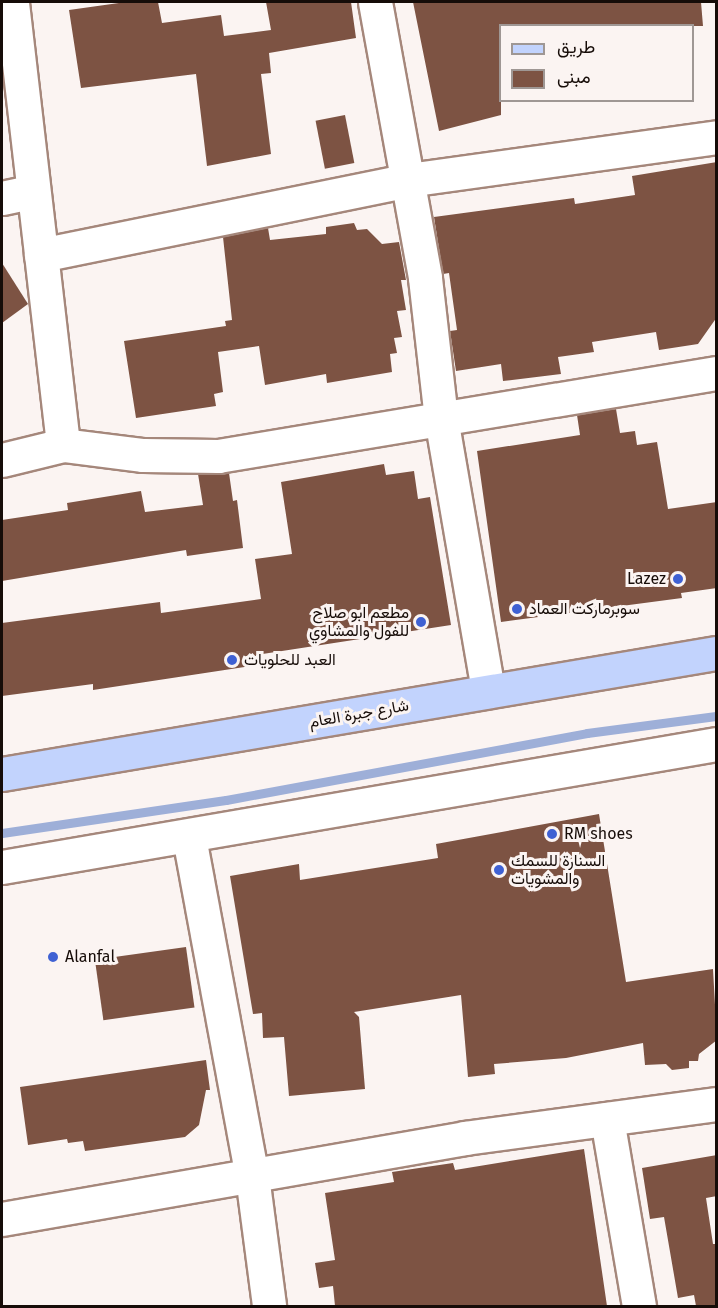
<!DOCTYPE html>
<html>
<head>
<meta charset="utf-8">
<style>
  body { margin:0 }
  #map { position:relative; width:718px; height:1308px; overflow:hidden; background:#fbf4f2; font-family:"Fira Sans",Vazirmatn,sans-serif }
  div>[style] { position:absolute }
  .stream>* { height:9px; margin:-4.5px; padding:0 4.5px; transform-origin:4.5px; border-radius:4.5px; background:#9eafd8 }
  .building>* { inset:0; background:#7d5343; transform-origin:0 0 }
  .roads { filter:drop-shadow(2px 0 #a5877b) drop-shadow(-2px 0 #a5877b) drop-shadow(0 2px #a5877b) drop-shadow(0 -2px #a5877b) }
  .minor>* { height:33px; margin:-16.5px; padding:0 16.5px; transform-origin:16.5px; border-radius:16.5px; background:#fff }
  .major>* { height:33px; margin:-16.5px; padding:0 16.5px; transform-origin:16.5px; border-radius:16.5px; background:#c2d3fd }
  .dots>* { width:16px; height:16px; translate:-50% -50%; box-sizing:border-box; border:3px solid #fbf4f2; border-radius:50% }
  span { translate:-50% -50%; white-space:nowrap; text-align:center; line-height:1.15; -webkit-text-stroke:6px #fbf4f2; paint-order:stroke }
  .poi-label { font-size:16px; color:#160c08 }
  .right { translate:-100% -50%; text-align:right }
  .left { translate:0 -50%; text-align:left }
  .street-label { font-size:16px; color:#160c08 }
  .frame { position:absolute; inset:0; border:3px solid #160c08; pointer-events:none }
  .legend { position:absolute; left:499px; top:24px; width:195px; height:78px; box-sizing:border-box; background:#fbf4f2; border:2px solid #9f9794; margin:0; padding:8px 10px; list-style:none; font-size:18px; color:#160c08 }
  .legend li { display:flex; align-items:center; gap:12px; height:30px }
  .legend b { width:30px; border:2px solid #9f9794 }
</style>
</head>
<body>
<div id="map">
  <div class="stream">
    <i style="left:2px;top:833px;width:226px;rotate:-8.4deg"></i>
    <i style="left:226px;top:800px;width:367px;rotate:-10.5deg"></i>
    <i style="left:587px;top:733px;width:130px;rotate:-7.5deg"></i>
  </div>
  <div class="building">
    <i style="clip-path:polygon(126px 2px,158px 2px,162px 23px,221px 15px,224px 36px,271px 30px,266px 2px,351px 2px,356px 38px,269px 53px,271px 73px,261px 74px,271px 154px,207px 166px,196px 74px,81px 88px,69px 10px)"></i>
    <i style="clip-path:polygon(413px 2px,701px 2px,703px 26px,501px 26px,501px 115px,439px 131px)"></i>
    <i style="left:345px;top:115px;width:49px;height:30px;rotate:79deg"></i>
    <i style="clip-path:polygon(717px 162px,717px 317px,698px 344px,659px 350px,656px 332px,592px 342px,594px 352px,558px 357px,561px 374px,503px 381px,501px 364px,456px 371px,450px 331px,457px 330px,449px 273px,443px 274px,434px 217px,574px 198px,575px 204px,635px 195px,632px 176px)"></i>
    <i style="clip-path:polygon(354px 223px,357px 230px,367px 229px,382px 244px,399px 242px,406px 280px,401px 280px,406px 310px,397px 311px,402px 337px,394px 338px,397px 353px,390px 354px,392px 372px,327px 383px,326px 374px,265px 385px,259px 346px,218px 352px,223px 392px,214px 394px,216px 406px,136px 418px,124px 341px,226px 326px,225px 321px,232px 320px,223px 237px,268px 228px,270px 240px,326px 234px,326px 227px)"></i>
    <i style="clip-path:polygon(2px 263px,28px 304px,2px 323px)"></i>
    <i style="clip-path:polygon(616px 409px,620px 433px,635px 431px,637px 445px,657px 442px,668px 509px,717px 502px,717px 588px,681px 593px,682px 598px,501px 622px,477px 451px,580px 435px,577px 415px)"></i>
    <i style="clip-path:polygon(384px 464px,386px 475px,414px 471px,418px 499px,430px 497px,451px 625px,256px 655px,258px 665px,93px 690px,93px 684px,2px 696px,2px 623px,160px 602px,161px 613px,261px 599px,255px 559px,292px 554px,281px 482px)"></i>
    <i style="clip-path:polygon(229px 473px,233px 501px,237px 500px,243px 548px,187px 556px,186px 550px,2px 581px,2px 520px,68px 510px,67px 503px,141px 491px,145px 512px,203px 505px,198px 474px)"></i>
    <i style="clip-path:polygon(599px 814px,626px 982px,713px 969px,717px 1040px,699px 1054px,698px 1061px,689px 1061px,689px 1068px,672px 1070px,666px 1064px,645px 1065px,643px 1043px,566px 1058px,494px 1064px,495px 1074px,468px 1077px,461px 995px,354px 1012px,359px 1017px,365px 1089px,289px 1096px,284px 1037px,263px 1038px,262px 1013px,253px 1014px,230px 876px,299px 864px,300px 880px,438px 858px,436px 844px)"></i>
    <i style="left:186px;top:947px;width:61px;height:92px;rotate:82deg"></i>
    <i style="clip-path:polygon(206px 1060px,210px 1090px,206px 1090px,199px 1125px,185px 1137px,85px 1151px,83px 1141px,68px 1143px,67px 1139px,28px 1145px,20px 1087px)"></i>
    <i style="clip-path:polygon(584px 1149px,607px 1306px,335px 1306px,333px 1286px,319px 1288px,315px 1263px,335px 1260px,325px 1193px,394px 1182px,392px 1172px,453px 1163px,455px 1170px)"></i>
    <i style="clip-path:polygon(717px 1155px,717px 1196px,706px 1198px,713px 1244px,717px 1244px,717px 1306px,696px 1306px,694px 1295px,678px 1298px,664px 1217px,650px 1219px,642px 1168px)"></i>
  </div>
  <div class="roads">
    <div class="minor">
      <i style="left:375px;top:2px;width:280px;rotate:79.7deg"></i>
      <i style="left:425px;top:278px;width:141px;rotate:83.5deg"></i>
      <i style="left:441px;top:418px;width:277px;rotate:80.2deg"></i>
      <i style="left:12px;top:3px;width:445px;rotate:83.4deg"></i>
      <i style="left:2px;top:198px;width:30px;rotate:-12deg"></i>
      <i style="left:41px;top:255px;width:375px;rotate:-11.5deg"></i>
      <i style="left:408px;top:180px;width:311px;rotate:-7.9deg"></i>
      <i style="left:2px;top:460px;width:63px;rotate:-13.8deg"></i>
      <i style="left:63px;top:445px;width:81px;rotate:7.1deg"></i>
      <i style="left:143px;top:455px;width:75px;rotate:0.8deg"></i>
      <i style="left:218px;top:456px;width:505px;rotate:-9.46deg"></i>
      <i style="left:189px;top:837px;width:345px;rotate:79.5deg"></i>
      <i style="left:252px;top:1176px;width:131px;rotate:82.5deg"></i>
      <i style="left:2px;top:867px;width:725px;rotate:-9.77deg"></i>
      <i style="left:607px;top:1119px;width:190px;rotate:80.3deg"></i>
      <i style="left:2px;top:1219px;width:470px;rotate:-9.9deg"></i>
      <i style="left:465px;top:1138px;width:253px;rotate:-7.7deg"></i>
    </div>
    <div class="major">
      <i style="left:2px;top:774px;width:724px;rotate:-9.62deg"></i>
    </div>
  </div>
  <div class="dots">
    <i style="left:678px;top:579px;background:#3f61d3"></i>
    <i style="left:517px;top:609px;background:#3f61d3"></i>
    <i style="left:421px;top:622px;background:#3f61d3"></i>
    <i style="left:232px;top:660px;background:#3f61d3"></i>
    <i style="left:552px;top:834px;background:#3f61d3"></i>
    <i style="left:499px;top:870px;background:#3f61d3"></i>
    <i style="left:53px;top:957px;background:#3f61d3"></i>
  </div>
  <div class="poi-label">
    <span class="right" style="left:666px;top:579px">Lazez</span>
    <span class="left" style="left:529px;top:609px">سوبرماركت العماد</span>
    <span class="right" style="left:409px;top:622px">مطعم ابو صلاح<br>للفول والمشاوي</span>
    <span class="left" style="left:244px;top:660px">العبد للحلويات</span>
    <span class="left" style="left:564px;top:834px">RM shoes</span>
    <span class="left" style="left:511px;top:870px">السنارة للسمك<br>والمشويات</span>
    <span class="left" style="left:65px;top:957px">Alanfal</span>
  </div>
  <div class="street-label">
    <span style="left:359px;top:714px;rotate:-10deg">شارع جبرة العام</span>
  </div>
  <div class="frame"></div>
  <ul class="legend">
  <li><b style="height:8px;background:#c2d3fd"></b>طريق</li>
  <li><b style="height:16px;background:#7d5343"></b>مبنى</li>
  </ul>
</div>
</body>
</html>
